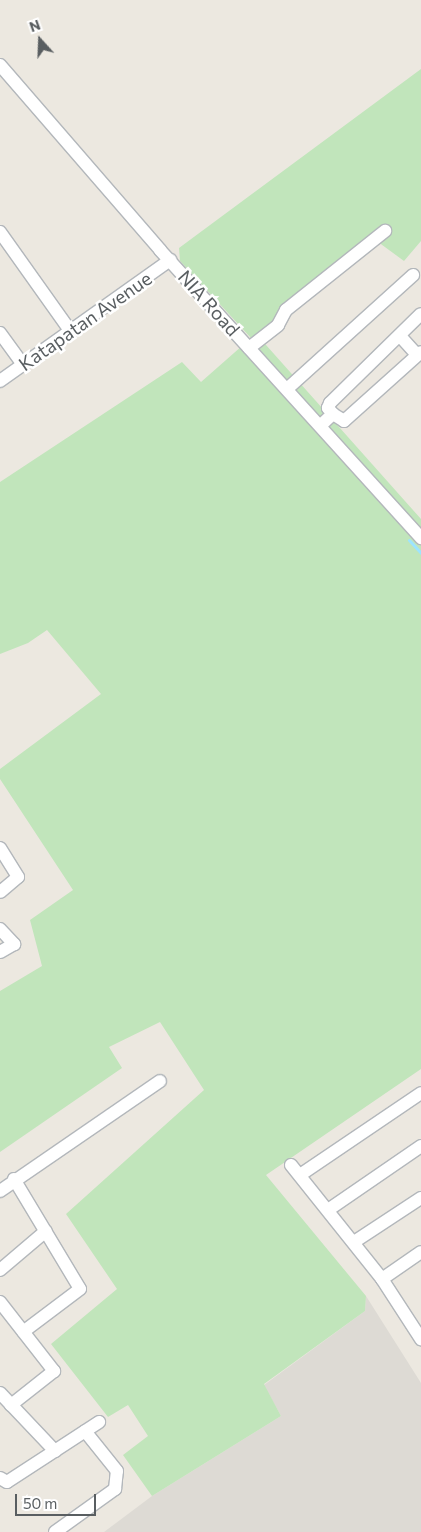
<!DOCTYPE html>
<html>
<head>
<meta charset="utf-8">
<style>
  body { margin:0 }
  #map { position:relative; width:421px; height:1532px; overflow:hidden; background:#ece8e0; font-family:Commissioner,sans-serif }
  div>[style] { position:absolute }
  .industrial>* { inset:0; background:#dddad4 }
  .green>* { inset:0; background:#c1e5bb }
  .stream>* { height:3px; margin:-1.5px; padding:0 1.5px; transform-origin:1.5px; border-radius:1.5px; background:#9de4ff }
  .roads { filter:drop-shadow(1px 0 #b3b7bb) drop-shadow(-1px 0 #b3b7bb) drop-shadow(0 1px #b3b7bb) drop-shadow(0 -1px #b3b7bb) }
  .minor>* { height:12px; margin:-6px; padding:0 6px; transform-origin:6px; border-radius:6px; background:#fff }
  span { translate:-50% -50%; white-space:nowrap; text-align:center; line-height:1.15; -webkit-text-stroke:5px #fff; paint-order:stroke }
  .street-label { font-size:19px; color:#595e61 }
  .north { position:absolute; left:15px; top:15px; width:50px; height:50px; -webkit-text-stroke:4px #fff; paint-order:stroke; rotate:340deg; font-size:14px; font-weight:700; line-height:20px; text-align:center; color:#595e61 }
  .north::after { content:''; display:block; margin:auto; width:18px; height:22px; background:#595e61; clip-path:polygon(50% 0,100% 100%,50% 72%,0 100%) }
  .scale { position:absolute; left:15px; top:1494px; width:81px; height:22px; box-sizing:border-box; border:2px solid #595e61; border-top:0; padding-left:6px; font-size:15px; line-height:18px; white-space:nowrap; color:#595e61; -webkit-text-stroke:4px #fff; paint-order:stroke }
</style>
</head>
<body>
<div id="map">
  <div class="industrial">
    <i style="clip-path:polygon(366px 1296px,421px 1383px,421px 1532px,104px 1532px,152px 1496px,281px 1416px,264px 1385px,365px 1311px)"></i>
  </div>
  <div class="green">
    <i style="clip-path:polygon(421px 69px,421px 241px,404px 261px,374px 239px,258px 336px,421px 519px,421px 1069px,266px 1175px,366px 1296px,365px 1311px,264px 1384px,281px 1416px,152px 1496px,123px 1455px,148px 1436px,128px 1405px,108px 1417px,51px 1344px,117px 1289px,66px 1214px,204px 1090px,160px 1022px,109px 1047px,122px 1068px,0 1152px,0 991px,42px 966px,30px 920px,73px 890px,0 779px,0 769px,101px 694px,47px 630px,28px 643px,0 654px,0 482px,182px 362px,201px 382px,251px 338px,180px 261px,179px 248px)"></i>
  </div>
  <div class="stream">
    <i style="left:409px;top:540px;width:18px;rotate:47deg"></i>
  </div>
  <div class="roads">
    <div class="minor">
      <i style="left:0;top:65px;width:245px;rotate:49.1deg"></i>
      <i style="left:160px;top:250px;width:389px;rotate:47.8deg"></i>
      <i style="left:0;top:232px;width:123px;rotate:54.6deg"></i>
      <i style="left:0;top:333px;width:39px;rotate:54deg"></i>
      <i style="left:400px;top:336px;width:25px;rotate:48deg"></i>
      <i style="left:249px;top:348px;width:37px;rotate:-38deg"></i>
      <i style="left:278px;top:325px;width:17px;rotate:-62deg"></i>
      <i style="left:286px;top:310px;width:127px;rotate:-38.6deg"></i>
      <i style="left:0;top:381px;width:209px;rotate:-35.4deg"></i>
      <i style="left:287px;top:389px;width:170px;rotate:-42.1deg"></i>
      <i style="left:333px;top:414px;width:13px;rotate:32deg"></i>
      <i style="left:344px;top:421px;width:103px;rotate:-41.9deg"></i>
      <i style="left:320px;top:426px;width:18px;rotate:-43deg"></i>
      <i style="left:333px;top:414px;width:8px;rotate:-130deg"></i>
      <i style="left:328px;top:408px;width:5px;rotate:-68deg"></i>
      <i style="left:330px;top:403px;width:127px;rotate:-44.4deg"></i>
      <i style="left:0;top:848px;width:34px;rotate:58deg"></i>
      <i style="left:18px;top:877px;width:23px;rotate:140deg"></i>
      <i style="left:0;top:929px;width:21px;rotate:47deg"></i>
      <i style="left:14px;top:944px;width:16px;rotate:150deg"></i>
      <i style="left:291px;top:1165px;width:146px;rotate:51.4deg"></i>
      <i style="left:382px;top:1279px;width:72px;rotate:57deg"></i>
      <i style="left:300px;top:1175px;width:146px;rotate:-34.1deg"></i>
      <i style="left:14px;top:1179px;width:128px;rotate:59deg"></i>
      <i style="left:80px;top:1289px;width:71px;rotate:143deg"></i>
      <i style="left:0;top:1191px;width:194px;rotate:-34.5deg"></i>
      <i style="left:328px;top:1210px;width:113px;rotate:-34.5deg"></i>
      <i style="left:354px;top:1242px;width:80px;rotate:-33.3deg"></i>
      <i style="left:0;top:1270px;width:60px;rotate:-40.3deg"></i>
      <i style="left:382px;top:1279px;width:47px;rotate:-34.7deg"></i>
      <i style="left:0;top:1302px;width:88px;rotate:52deg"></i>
      <i style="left:54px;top:1371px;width:55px;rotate:141.7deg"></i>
      <i style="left:0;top:1393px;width:80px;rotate:46.5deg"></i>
      <i style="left:0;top:1478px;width:8px;rotate:30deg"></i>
      <i style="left:7px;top:1482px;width:110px;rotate:-33.1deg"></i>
      <i style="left:55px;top:1532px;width:74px;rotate:-35.6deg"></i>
      <i style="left:115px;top:1489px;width:18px;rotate:-84deg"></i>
      <i style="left:117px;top:1471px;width:51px;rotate:-128.7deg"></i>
    </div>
  </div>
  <div class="street-label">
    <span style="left:209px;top:303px;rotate:48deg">NIA Road</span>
    <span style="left:85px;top:321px;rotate:-35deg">Katapatan Avenue</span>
  </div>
  <div class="north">N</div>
  <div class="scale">50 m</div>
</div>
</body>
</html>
